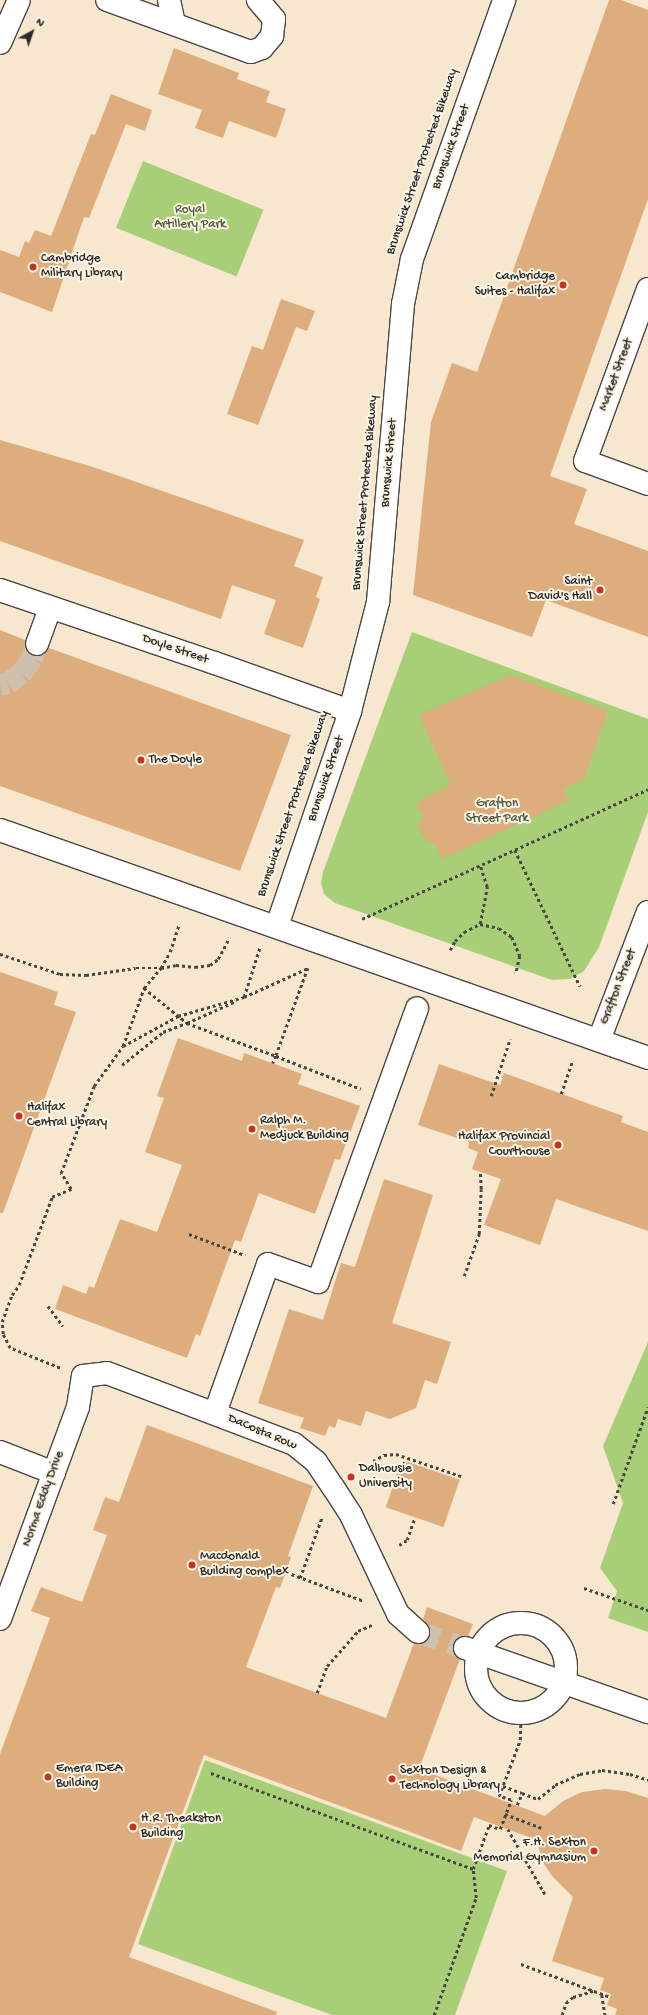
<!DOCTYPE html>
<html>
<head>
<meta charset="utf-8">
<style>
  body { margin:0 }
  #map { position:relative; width:648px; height:2015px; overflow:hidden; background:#f6e7ce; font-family:"Gochi Hand",sans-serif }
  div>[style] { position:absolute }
  .green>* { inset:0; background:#a8ce78; transform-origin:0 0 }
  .building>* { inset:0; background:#ddad7d; transform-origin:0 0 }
  .minor-tunnel>* { height:22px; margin-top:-11px; transform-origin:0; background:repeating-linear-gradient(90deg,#cdc1ad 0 22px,transparent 0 33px) }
  .path>* { height:2.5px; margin-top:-1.25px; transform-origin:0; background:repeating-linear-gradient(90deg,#494743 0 3px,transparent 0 6px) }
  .roads { filter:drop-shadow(1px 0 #494743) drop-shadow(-1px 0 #494743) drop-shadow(0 1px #494743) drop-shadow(0 -1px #494743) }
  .minor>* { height:22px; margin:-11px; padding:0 11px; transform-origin:11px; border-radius:11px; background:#fff }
  .minor>.ring { margin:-11px; padding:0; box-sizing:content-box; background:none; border:22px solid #fff; border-radius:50% }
  .dots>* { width:11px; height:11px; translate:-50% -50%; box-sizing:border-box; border:2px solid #fcf5e5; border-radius:50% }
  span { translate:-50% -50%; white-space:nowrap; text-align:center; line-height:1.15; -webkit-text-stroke:4px #fcf5e5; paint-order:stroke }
  .street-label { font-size:13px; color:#2b2b2b }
  .park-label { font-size:13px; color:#505c42 }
  .poi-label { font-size:13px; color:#2b2b2b }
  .left { translate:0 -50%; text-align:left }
  .right { translate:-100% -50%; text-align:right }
  .north { position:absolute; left:12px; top:12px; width:40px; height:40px; -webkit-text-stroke:3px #fcf5e5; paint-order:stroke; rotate:40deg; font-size:11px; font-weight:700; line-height:16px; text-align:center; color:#2b2b2b }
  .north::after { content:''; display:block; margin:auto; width:14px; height:18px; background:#2b2b2b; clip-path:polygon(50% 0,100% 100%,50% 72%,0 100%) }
</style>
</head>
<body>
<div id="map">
  <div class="green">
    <i style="left:143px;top:161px;width:130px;height:72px;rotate:22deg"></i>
    <i style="clip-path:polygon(412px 632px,648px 719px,648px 812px,599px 947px,584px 971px,570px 979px,552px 980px,335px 903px,324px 894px,321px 883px,323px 872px)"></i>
    <i style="clip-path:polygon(648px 1342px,648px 1632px,608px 1618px,617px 1591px,600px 1568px,623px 1503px,603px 1446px)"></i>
    <i style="clip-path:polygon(205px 1760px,507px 1871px,455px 2015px,332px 2015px,138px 1944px)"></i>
  </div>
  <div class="building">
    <i style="clip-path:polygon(609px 0,621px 0,648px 10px,648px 199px,550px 476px,587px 489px,574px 524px,648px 551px,648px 637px,546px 600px,532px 637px,413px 595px,431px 422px,452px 363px,477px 372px)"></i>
    <i style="clip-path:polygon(174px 48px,239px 73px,237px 79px,270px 91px,266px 102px,286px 109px,276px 138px,229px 121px,223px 138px,195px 128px,202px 110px,158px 94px)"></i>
    <i style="clip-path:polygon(111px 94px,152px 110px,145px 131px,126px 124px,89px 218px,84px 217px,52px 312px,0 292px,0 250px,19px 257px,25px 241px,29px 243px,35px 230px,51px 236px,91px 134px,95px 135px)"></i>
    <i style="clip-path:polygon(281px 299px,315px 311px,307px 331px,296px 327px,258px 425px,227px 414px,252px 346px,263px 350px)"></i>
    <i style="clip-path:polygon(0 440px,93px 467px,304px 540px,294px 566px,323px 577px,316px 597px,320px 599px,303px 648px,264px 634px,276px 600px,232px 585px,221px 619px,0 541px)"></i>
    <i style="clip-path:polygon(0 630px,25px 640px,25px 647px,27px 652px,32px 656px,40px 656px,45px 653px,49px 648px,291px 735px,240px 871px,0 786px)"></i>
    <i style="clip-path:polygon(511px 675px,608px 711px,584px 779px,563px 788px,569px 800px,442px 859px,435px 844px,427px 841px,421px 833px,419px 825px,423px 816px,416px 803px,451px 785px,419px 715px)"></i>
    <i style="clip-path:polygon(0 972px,58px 992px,54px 1005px,76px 1012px,3px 1213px,0 1213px)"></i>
    <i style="clip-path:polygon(178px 1038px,242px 1061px,244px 1053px,302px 1074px,298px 1084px,360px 1106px,340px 1160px,335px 1159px,315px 1214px,259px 1193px,241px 1242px,235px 1240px,200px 1336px,196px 1334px,187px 1358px,55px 1309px,63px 1285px,86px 1294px,89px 1286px,94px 1288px,120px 1219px,157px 1232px,182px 1165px,145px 1152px,164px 1098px,157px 1096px)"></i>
    <i style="clip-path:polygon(439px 1064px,500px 1085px,504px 1073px,623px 1116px,621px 1122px,648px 1132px,648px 1231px,556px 1199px,540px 1245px,484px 1225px,501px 1179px,472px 1169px,478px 1152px,468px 1148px,469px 1142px,418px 1125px)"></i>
    <i style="clip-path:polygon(384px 1179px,433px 1195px,392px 1323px,451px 1342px,437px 1384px,425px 1380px,416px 1408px,390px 1419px,366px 1411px,361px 1426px,338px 1419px,335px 1428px,329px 1426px,325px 1436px,300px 1428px,304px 1418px,258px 1403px,289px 1309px,323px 1320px,341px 1263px,355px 1267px)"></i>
    <i style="clip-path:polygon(147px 1425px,313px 1486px,288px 1556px,291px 1557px,286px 1572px,280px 1588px,276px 1587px,246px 1667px,386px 1718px,414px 1643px,422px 1644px,427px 1641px,430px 1635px,430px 1628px,423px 1619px,427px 1607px,473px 1624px,468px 1636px,462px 1636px,457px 1638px,453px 1644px,453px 1651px,460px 1659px,419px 1769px,545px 1816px,563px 1801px,582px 1792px,605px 1789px,626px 1791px,648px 1798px,648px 2015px,615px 2015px,617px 2009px,607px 2005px,611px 1994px,600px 1990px,604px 1978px,552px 1961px,573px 1897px,552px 1876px,542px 1861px,537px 1840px,474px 1817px,461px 1851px,204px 1755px,129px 1957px,277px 2012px,276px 2015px,0 2015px,0 1754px,50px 1618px,31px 1611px,41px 1587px,82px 1602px,107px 1535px,93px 1530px,105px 1497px,119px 1502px)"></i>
    <i style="left:402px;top:1460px;width:61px;height:50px;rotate:19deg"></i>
  </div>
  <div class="minor-tunnel">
    <i style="left:0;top:685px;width:8px;rotate:-14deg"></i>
    <i style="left:8px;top:683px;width:16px;rotate:-35deg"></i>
    <i style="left:21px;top:674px;width:19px;rotate:-54deg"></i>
    <i style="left:32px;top:659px;width:16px;rotate:-72deg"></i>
    <i style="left:418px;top:1632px;width:49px;rotate:19.2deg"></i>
  </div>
  <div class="path">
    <i style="left:515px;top:850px;width:151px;rotate:64.5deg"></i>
    <i style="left:362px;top:919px;width:314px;rotate:-24.4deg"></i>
    <i style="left:480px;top:924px;width:38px;rotate:-79deg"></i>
    <i style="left:487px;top:887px;width:23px;rotate:-108deg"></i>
    <i style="left:450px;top:950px;width:10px;rotate:-61deg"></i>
    <i style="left:455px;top:941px;width:13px;rotate:-45deg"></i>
    <i style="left:464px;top:932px;width:18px;rotate:-27deg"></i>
    <i style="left:480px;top:924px;width:19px;rotate:12deg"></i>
    <i style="left:499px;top:928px;width:16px;rotate:35deg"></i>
    <i style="left:512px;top:937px;width:21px;rotate:67deg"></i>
    <i style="left:520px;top:956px;width:18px;rotate:103deg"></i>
    <i style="left:0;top:954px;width:63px;rotate:18.4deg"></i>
    <i style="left:60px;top:974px;width:26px;rotate:2deg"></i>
    <i style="left:86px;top:975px;width:50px;rotate:-8deg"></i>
    <i style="left:136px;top:968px;width:25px"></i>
    <i style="left:161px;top:968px;width:18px;rotate:-61deg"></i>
    <i style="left:170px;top:952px;width:29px;rotate:-72deg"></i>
    <i style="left:308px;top:968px;width:94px;rotate:110deg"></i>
    <i style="left:276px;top:1056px;width:91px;rotate:21.2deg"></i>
    <i style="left:144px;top:988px;width:55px;rotate:39.1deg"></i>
    <i style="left:187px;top:1023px;width:95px;rotate:20.3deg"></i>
    <i style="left:276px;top:1056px;width:8px;rotate:113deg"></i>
    <i style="left:244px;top:997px;width:70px;rotate:-24.4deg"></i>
    <i style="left:123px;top:1046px;width:63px;rotate:-28.6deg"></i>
    <i style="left:178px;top:1016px;width:69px;rotate:-16.1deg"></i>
    <i style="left:244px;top:997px;width:52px;rotate:-72.3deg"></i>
    <i style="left:122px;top:1065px;width:53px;rotate:-38.8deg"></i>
    <i style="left:163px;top:1032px;width:26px;rotate:-21deg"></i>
    <i style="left:187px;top:1023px;width:54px;rotate:-24.2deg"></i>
    <i style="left:561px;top:1094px;width:34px;rotate:-71deg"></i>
    <i style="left:491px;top:1096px;width:60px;rotate:-71.6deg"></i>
    <i style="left:189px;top:1234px;width:60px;rotate:20.6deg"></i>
    <i style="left:464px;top:1276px;width:45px;rotate:-70.3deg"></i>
    <i style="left:479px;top:1234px;width:45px;rotate:-87.5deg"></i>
    <i style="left:481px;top:1189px;width:17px;rotate:-93deg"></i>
    <i style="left:48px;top:1306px;width:25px;rotate:53deg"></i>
    <i style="left:60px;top:1368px;width:54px;rotate:-158.2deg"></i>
    <i style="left:10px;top:1348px;width:16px;rotate:-117deg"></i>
    <i style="left:3px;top:1334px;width:12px;rotate:-95deg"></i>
    <i style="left:2px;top:1322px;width:29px;rotate:-70deg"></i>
    <i style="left:12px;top:1295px;width:12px;rotate:-55deg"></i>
    <i style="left:19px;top:1285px;width:94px;rotate:-69.4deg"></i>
    <i style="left:52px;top:1197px;width:21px;rotate:-23deg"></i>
    <i style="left:71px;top:1189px;width:19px;rotate:-122deg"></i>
    <i style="left:61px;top:1173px;width:93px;rotate:-69.2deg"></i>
    <i style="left:94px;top:1086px;width:49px;rotate:-54.1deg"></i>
    <i style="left:123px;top:1046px;width:62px;rotate:-70.1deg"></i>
    <i style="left:144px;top:988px;width:26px;rotate:-50deg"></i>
    <i style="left:161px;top:968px;width:15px;rotate:-11deg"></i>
    <i style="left:176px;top:965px;width:19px;rotate:6deg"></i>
    <i style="left:195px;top:967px;width:15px;rotate:-8deg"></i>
    <i style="left:210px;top:965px;width:10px;rotate:-37deg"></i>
    <i style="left:218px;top:959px;width:24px;rotate:-62deg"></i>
    <i style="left:373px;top:1461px;width:13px;rotate:-29deg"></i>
    <i style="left:384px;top:1455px;width:12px;rotate:-5deg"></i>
    <i style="left:396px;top:1454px;width:69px;rotate:18.7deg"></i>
    <i style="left:613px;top:1504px;width:103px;rotate:-70.2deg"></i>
    <i style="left:399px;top:1545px;width:9px;rotate:-32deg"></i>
    <i style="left:407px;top:1540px;width:24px;rotate:-71deg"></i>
    <i style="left:286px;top:1572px;width:83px;rotate:20.4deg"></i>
    <i style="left:300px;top:1578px;width:65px;rotate:-70.2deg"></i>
    <i style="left:584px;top:1588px;width:68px;rotate:19deg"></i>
    <i style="left:317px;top:1693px;width:29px;rotate:-70deg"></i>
    <i style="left:327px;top:1666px;width:47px;rotate:-48.5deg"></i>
    <i style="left:358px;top:1631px;width:17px;rotate:-24deg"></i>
    <i style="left:211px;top:1773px;width:279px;rotate:20.1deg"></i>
    <i style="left:473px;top:1869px;width:47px;rotate:-70deg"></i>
    <i style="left:489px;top:1825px;width:12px;rotate:20deg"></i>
    <i style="left:500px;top:1829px;width:31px;rotate:-69deg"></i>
    <i style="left:511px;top:1800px;width:13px;rotate:-162deg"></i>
    <i style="left:499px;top:1796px;width:60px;rotate:-69.4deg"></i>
    <i style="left:520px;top:1740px;width:26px;rotate:-88deg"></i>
    <i style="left:503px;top:1786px;width:20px;rotate:20deg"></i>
    <i style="left:517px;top:1805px;width:13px;rotate:-67deg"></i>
    <i style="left:522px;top:1793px;width:17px;rotate:21deg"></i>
    <i style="left:538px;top:1799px;width:22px;rotate:-39deg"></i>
    <i style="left:555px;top:1785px;width:27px;rotate:-24deg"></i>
    <i style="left:580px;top:1774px;width:22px;rotate:-10deg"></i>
    <i style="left:602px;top:1770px;width:28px;rotate:8deg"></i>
    <i style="left:630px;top:1774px;width:19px;rotate:18deg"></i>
    <i style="left:505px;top:1814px;width:39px;rotate:21deg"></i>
    <i style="left:508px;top:1829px;width:75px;rotate:60.4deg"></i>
    <i style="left:521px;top:1964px;width:95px;rotate:20.3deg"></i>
    <i style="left:602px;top:1995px;width:20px;rotate:81deg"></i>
    <i style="left:434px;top:2015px;width:124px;rotate:-70.3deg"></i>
    <i style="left:476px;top:1898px;width:29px;rotate:-96deg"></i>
    <i style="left:562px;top:2015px;width:13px;rotate:-72deg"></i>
    <i style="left:566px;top:2003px;width:9px;rotate:-41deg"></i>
    <i style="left:573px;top:1997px;width:21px;rotate:-17deg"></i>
  </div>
  <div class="roads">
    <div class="minor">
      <i style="left:107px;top:0;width:153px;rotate:19.9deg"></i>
      <i style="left:251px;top:52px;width:12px;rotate:-20deg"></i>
      <i style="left:262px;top:48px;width:16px;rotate:-50deg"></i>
      <i style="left:272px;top:36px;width:17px;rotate:-83deg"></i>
      <i style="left:274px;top:19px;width:25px;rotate:-130deg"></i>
      <i style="left:169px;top:0;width:24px;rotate:78deg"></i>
      <i style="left:0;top:43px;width:47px;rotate:-66.2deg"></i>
      <i style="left:648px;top:289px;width:183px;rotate:110.1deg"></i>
      <i style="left:585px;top:461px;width:67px;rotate:20.1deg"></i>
      <i style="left:0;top:590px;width:227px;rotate:18.8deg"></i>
      <i style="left:215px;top:663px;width:143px;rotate:19.6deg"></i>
      <i style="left:37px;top:644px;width:38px;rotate:-70deg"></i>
      <i style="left:0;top:830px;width:687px;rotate:19.38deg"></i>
      <i style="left:277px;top:926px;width:227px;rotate:-71.2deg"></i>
      <i style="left:350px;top:711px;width:113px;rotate:-75.6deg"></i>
      <i style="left:378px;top:602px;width:299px;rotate:-85.2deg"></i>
      <i style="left:403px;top:304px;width:46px;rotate:-78.7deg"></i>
      <i style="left:412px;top:259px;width:275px;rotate:-70.4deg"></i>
      <i style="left:599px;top:1040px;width:137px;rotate:-69.1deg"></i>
      <i style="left:215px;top:1413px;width:158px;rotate:-70.4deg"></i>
      <i style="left:268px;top:1264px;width:53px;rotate:19.8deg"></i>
      <i style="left:318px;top:1282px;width:291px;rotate:-70.1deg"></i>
      <i style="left:0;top:1452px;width:58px;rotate:21.3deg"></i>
      <i style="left:0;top:1619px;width:226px;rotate:-69.8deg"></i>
      <i style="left:78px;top:1407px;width:31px;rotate:-81deg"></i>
      <i style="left:83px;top:1376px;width:24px;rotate:-7deg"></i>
      <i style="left:107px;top:1373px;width:200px;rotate:20.8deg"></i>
      <i style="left:294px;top:1444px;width:28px;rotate:39deg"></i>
      <i style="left:316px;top:1462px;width:30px;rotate:56deg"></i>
      <i style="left:333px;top:1487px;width:33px;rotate:57deg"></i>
      <i style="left:351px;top:1515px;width:110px;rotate:64.6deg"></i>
      <i style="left:398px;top:1614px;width:27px;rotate:42deg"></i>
      <i class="ring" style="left:476px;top:1623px;width:68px;height:68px"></i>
      <i style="left:465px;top:1648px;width:194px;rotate:19.3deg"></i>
    </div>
  </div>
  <div class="dots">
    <i style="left:33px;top:267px;background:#c8321e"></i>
    <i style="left:563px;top:285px;background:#c8321e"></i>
    <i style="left:600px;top:590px;background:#c8321e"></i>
    <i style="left:141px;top:760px;background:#c8321e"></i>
    <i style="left:19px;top:1116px;background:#c8321e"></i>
    <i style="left:252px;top:1129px;background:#c8321e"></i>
    <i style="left:558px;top:1145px;background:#c8321e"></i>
    <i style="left:351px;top:1477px;background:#c8321e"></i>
    <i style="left:192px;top:1565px;background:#c8321e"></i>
    <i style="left:48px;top:1777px;background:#c8321e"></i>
    <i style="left:392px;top:1779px;background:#c8321e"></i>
    <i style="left:133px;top:1827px;background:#c8321e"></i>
    <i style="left:594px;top:1851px;background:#c8321e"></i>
  </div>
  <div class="street-label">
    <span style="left:452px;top:147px;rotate:-70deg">Brunswick Street</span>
    <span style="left:423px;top:162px;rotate:-71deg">Brunswick Street Protected Bikeway</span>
    <span style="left:617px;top:375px;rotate:-70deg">Market Street</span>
    <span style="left:390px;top:463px;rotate:-85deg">Brunswick Street</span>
    <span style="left:366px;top:493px;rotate:-85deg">Brunswick Street Protected Bikeway</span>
    <span style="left:175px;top:650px;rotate:19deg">Doyle Street</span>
    <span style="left:327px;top:779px;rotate:-71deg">Brunswick Street</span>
    <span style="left:294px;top:804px;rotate:-71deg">Brunswick Street Protected Bikeway</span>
    <span style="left:619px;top:987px;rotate:-69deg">Grafton Street</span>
    <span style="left:262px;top:1433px;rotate:23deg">DaCosta Row</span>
    <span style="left:44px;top:1499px;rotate:-70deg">Norma Eddy Drive</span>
  </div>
  <div class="park-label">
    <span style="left:190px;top:218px">Royal<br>Artillery Park</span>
    <span style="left:497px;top:812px">Grafton<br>Street Park</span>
  </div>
  <div class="poi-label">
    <span class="left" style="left:41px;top:267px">Cambridge<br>Military Library</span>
    <span class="right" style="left:555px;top:285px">Cambridge<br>Suites - Halifax</span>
    <span class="right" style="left:592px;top:590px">Saint<br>David's Hall</span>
    <span class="left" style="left:149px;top:760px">The Doyle</span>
    <span class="left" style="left:27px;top:1116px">Halifax<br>Central Library</span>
    <span class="left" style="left:260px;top:1129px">Ralph M.<br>Medjuck Building</span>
    <span class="right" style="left:550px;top:1145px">Halifax Provincial<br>Courthouse</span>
    <span class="left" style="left:359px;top:1477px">Dalhousie<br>University</span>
    <span class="left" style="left:200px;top:1565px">Macdonald<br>Building complex</span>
    <span class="left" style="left:56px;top:1777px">Emera IDEA<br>Building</span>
    <span class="left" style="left:400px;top:1779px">Sexton Design &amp;<br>Technology Library</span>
    <span class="left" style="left:141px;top:1827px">H.R. Theakston<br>Building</span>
    <span class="right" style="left:586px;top:1851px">F.H. Sexton<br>Memorial Gymnasium</span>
  </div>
  <div class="north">N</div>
</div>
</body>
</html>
